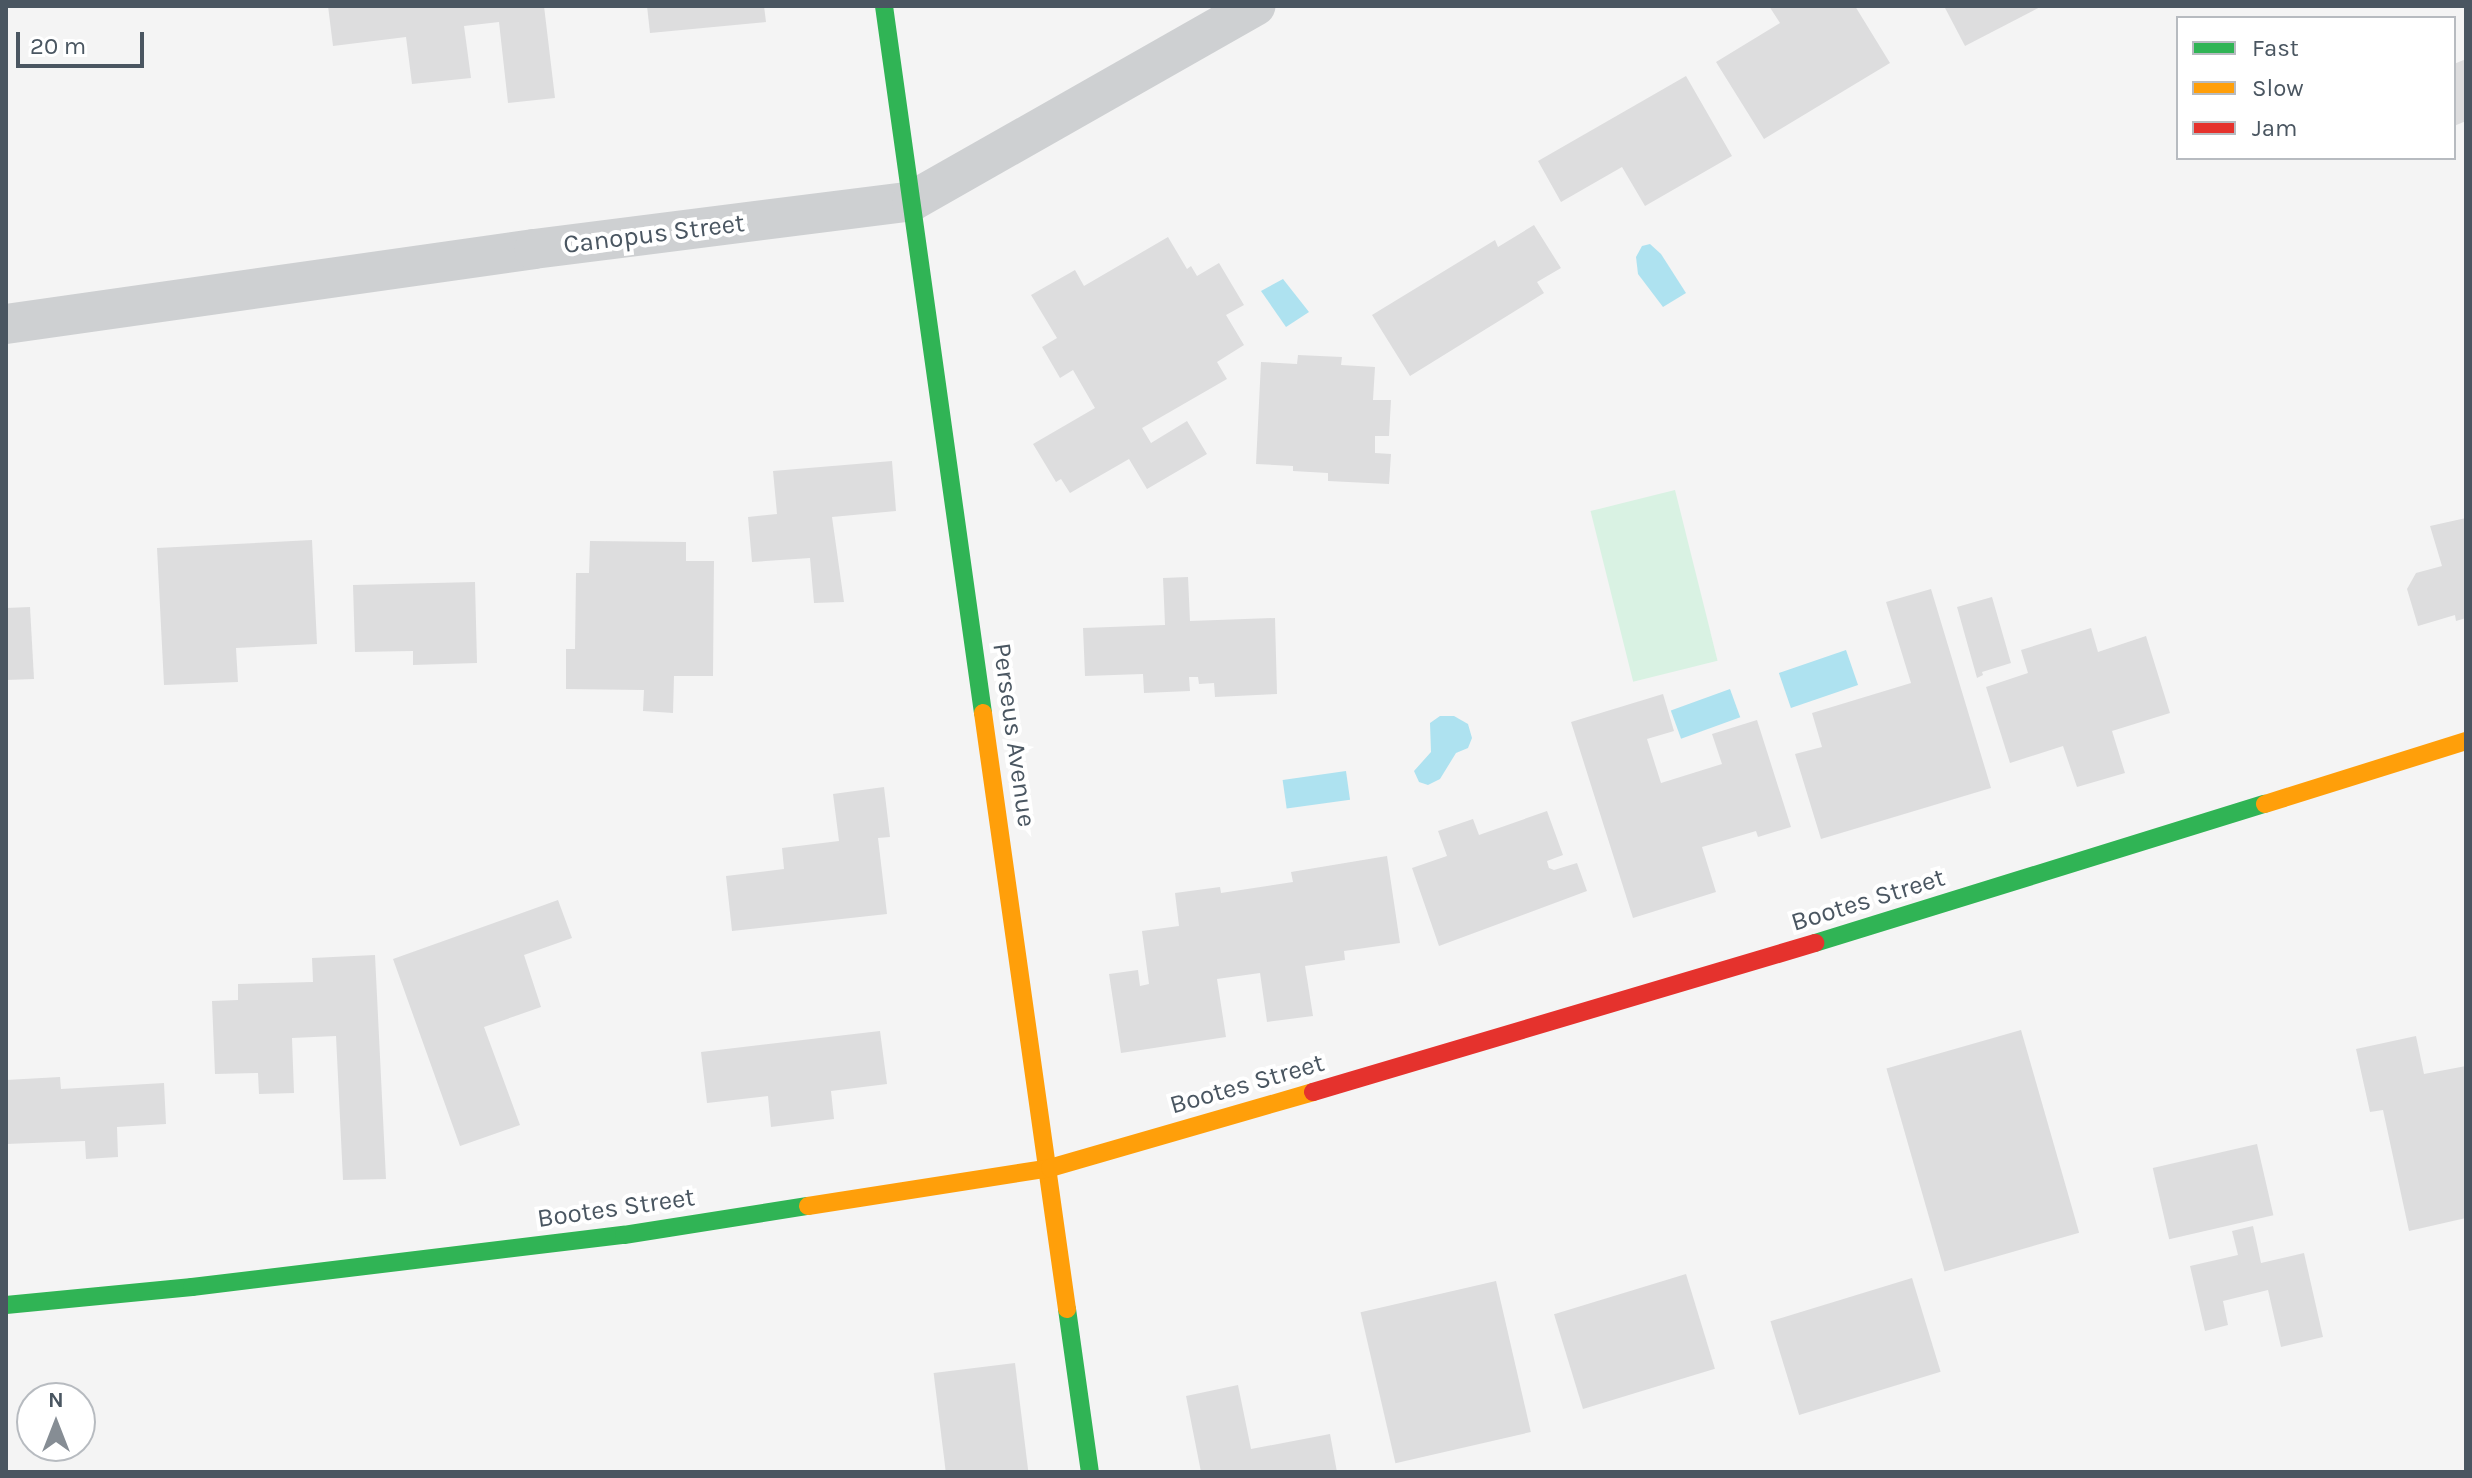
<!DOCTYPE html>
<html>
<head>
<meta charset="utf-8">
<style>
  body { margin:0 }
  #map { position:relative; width:2472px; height:1478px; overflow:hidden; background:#f4f4f4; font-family:Karla,sans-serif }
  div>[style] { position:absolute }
  .green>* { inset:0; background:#d9f2e3; transform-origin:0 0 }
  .water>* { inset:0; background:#aee2f0; transform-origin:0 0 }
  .building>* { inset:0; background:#ddddde; transform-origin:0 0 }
  .street>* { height:40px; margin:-20px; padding:0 20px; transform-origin:20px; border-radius:20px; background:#ced0d2 }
  .fast>* { height:18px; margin:-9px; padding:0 9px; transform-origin:9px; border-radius:9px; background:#30b455 }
  .slow>* { height:18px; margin:-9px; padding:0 9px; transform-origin:9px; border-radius:9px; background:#ff9f0a }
  .jam>* { height:18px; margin:-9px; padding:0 9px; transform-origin:9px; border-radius:9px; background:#e5322d }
  span { translate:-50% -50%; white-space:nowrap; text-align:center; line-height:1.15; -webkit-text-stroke:8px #fff; paint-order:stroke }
  .street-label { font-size:26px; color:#4a5661 }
  .frame { position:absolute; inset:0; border:8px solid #4a5661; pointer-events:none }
  .legend { position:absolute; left:2176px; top:16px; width:280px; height:144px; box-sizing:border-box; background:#fff; border:2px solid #b7bbc0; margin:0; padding:10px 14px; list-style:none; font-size:24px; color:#4a5661 }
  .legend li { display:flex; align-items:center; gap:16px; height:40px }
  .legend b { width:40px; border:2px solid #b7bbc0 }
  .north { position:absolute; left:16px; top:1382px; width:80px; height:80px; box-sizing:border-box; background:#fff; border:2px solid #b7bbc0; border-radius:50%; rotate:0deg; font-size:22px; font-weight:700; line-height:32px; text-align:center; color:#4a5661 }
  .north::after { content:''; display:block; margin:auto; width:28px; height:36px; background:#868d94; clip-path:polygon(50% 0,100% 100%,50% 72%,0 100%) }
  .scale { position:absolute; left:16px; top:32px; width:128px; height:36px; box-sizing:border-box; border:4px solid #4a5661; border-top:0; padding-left:10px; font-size:24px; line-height:28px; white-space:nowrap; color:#4a5661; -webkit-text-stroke:6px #fff; paint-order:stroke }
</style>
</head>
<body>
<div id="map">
  <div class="green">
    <i style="left:1675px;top:490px;width:176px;height:87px;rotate:76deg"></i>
  </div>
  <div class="water">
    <i style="clip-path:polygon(1650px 244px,1661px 254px,1686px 293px,1663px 307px,1638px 274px,1636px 257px,1642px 246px)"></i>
    <i style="clip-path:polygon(1283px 279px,1309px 312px,1286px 327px,1261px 291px)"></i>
    <i style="left:1846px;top:650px;width:37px;height:71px;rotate:71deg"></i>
    <i style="left:1730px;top:689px;width:30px;height:63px;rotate:70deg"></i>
    <i style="clip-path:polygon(1440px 716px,1454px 716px,1468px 724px,1472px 738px,1468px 748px,1456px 753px,1440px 779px,1428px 785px,1419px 782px,1414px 771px,1431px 752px,1430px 723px)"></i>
    <i style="left:1346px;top:771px;width:29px;height:64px;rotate:82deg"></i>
  </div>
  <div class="building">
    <i style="clip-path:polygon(328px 6px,544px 6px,555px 98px,508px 103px,499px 22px,464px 26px,471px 78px,412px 84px,406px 37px,333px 46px)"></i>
    <i style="clip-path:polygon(647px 6px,764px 6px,766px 22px,650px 33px)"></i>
    <i style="clip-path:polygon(1769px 6px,1855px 6px,1890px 63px,1764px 139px,1716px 62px,1780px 23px)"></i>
    <i style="clip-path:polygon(1944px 6px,2042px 6px,1965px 46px)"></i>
    <i style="clip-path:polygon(2466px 59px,2466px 121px,2454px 126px,2454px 64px)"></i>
    <i style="clip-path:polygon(1686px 76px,1732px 156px,1645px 206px,1622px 167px,1561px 202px,1538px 161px)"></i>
    <i style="clip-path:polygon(1534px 225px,1561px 268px,1537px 282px,1544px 293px,1410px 376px,1372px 315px,1495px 240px,1498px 247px)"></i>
    <i style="clip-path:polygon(1168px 237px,1187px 269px,1191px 266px,1197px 276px,1219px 263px,1244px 305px,1226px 315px,1244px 345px,1217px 362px,1227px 379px,1142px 428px,1151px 443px,1187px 421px,1207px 454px,1147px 489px,1129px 459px,1070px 493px,1061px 479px,1056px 482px,1033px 444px,1095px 408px,1073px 370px,1060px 378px,1042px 347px,1057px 338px,1031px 295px,1075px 270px,1084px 286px)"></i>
    <i style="clip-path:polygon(1298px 355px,1342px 357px,1341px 365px,1375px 367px,1373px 400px,1391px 400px,1389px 436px,1375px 436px,1375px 453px,1391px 454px,1389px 484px,1328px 481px,1328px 473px,1293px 471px,1293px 466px,1256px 464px,1261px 362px,1297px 364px)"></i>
    <i style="clip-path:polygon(892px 461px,896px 511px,832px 517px,844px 602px,814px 603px,810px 558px,752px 562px,748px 517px,777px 514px,773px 471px)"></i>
    <i style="clip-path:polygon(2466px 518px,2466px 618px,2456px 621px,2455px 615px,2418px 626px,2407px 589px,2416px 573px,2442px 566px,2430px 526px)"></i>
    <i style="clip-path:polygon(312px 540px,317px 644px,236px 648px,238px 682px,164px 685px,157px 548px)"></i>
    <i style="clip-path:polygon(590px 541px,686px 542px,686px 561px,714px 561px,713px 676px,674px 676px,673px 713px,643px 711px,644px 690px,566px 689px,566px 649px,575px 649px,576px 573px,589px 573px)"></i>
    <i style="clip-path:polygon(1188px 577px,1190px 621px,1275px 618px,1277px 694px,1215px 697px,1214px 683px,1199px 684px,1198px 677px,1189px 677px,1190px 691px,1144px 693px,1143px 674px,1085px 676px,1083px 628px,1165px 625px,1163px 578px)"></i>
    <i style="clip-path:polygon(475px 582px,477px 663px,413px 665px,413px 651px,355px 652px,353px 585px)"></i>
    <i style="clip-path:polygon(1931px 589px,1991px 788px,1821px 839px,1795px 754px,1822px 747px,1812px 713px,1911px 683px,1886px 602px)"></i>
    <i style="clip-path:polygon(1992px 597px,2011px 663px,1982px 672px,1983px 675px,1977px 678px,1957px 607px)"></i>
    <i style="clip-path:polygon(30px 607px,34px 679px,6px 680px,6px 608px)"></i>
    <i style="clip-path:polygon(2091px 628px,2098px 652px,2146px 636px,2170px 713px,2112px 731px,2125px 773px,2077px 787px,2063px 746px,2010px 763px,1986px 687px,2028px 673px,2021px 650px)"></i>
    <i style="clip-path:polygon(1663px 694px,1674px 731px,1647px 739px,1661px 783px,1722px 764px,1712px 734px,1757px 720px,1791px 827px,1758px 837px,1756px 831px,1702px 847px,1716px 892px,1633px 918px,1571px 722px)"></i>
    <i style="clip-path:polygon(884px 787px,890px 837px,878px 838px,887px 914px,732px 931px,726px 876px,784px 869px,782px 848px,839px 841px,833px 794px)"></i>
    <i style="clip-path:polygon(1547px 811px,1563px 855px,1547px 861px,1549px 868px,1554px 870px,1577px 863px,1587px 891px,1439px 946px,1412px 868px,1447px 856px,1438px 831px,1473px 819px,1479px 835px)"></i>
    <i style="clip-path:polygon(1387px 856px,1400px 943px,1344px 951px,1345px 960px,1305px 966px,1313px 1016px,1267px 1022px,1260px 973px,1217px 979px,1226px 1037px,1121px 1053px,1109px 974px,1138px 970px,1140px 986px,1149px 984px,1142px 931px,1179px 926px,1175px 893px,1220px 887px,1221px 893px,1293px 882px,1291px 872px)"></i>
    <i style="clip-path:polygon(558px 900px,572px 938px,524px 955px,541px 1007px,484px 1027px,520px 1125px,460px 1146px,393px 959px)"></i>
    <i style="clip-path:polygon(375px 955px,386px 1179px,343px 1180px,336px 1036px,292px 1038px,294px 1093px,259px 1094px,258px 1073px,215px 1074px,212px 1001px,238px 1000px,238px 984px,313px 982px,312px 958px)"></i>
    <i style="left:2021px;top:1030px;width:211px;height:140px;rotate:74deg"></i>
    <i style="clip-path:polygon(880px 1031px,887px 1084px,831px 1091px,834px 1119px,771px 1127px,768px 1096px,707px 1103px,701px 1052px)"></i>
    <i style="clip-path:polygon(2416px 1036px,2424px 1074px,2466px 1066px,2466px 1218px,2409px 1231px,2383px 1110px,2370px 1112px,2356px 1049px)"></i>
    <i style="clip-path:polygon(60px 1077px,61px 1089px,164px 1083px,166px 1124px,117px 1127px,118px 1157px,86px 1159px,85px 1141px,6px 1144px,6px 1080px)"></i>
    <i style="left:2257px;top:1144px;width:73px;height:107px;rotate:77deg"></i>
    <i style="clip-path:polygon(2253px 1226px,2261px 1263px,2304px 1253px,2323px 1337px,2281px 1347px,2268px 1290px,2223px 1301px,2228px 1325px,2205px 1331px,2190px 1266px,2238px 1255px,2232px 1231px)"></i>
    <i style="left:1686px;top:1274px;width:99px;height:138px;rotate:73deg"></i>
    <i style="left:1912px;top:1278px;width:98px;height:148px;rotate:73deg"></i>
    <i style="left:1496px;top:1281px;width:155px;height:139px;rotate:77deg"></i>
    <i style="left:1015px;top:1363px;width:110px;height:82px;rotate:83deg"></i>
    <i style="clip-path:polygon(1238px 1385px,1251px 1449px,1330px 1434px,1337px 1472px,1201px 1472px,1186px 1396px)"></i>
  </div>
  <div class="street">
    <i style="left:6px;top:324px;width:533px;rotate:-8.08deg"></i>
    <i style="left:534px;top:249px;width:381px;rotate:-7.2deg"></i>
    <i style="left:912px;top:201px;width:395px;rotate:-29.6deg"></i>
  </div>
  <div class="fast">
    <i style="left:884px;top:6px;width:714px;rotate:82.03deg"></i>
    <i style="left:1815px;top:943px;width:471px;rotate:-17.2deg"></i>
    <i style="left:6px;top:1305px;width:187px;rotate:-5.5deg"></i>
    <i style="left:192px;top:1287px;width:435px;rotate:-6.9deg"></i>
    <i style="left:624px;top:1235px;width:186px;rotate:-9deg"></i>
    <i style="left:1067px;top:1309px;width:165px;rotate:82deg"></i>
  </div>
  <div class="slow">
    <i style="left:983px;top:713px;width:602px;rotate:81.98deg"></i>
    <i style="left:2265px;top:804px;width:211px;rotate:-17.4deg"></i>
    <i style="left:808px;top:1206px;width:245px;rotate:-8.9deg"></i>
    <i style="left:1050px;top:1168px;width:274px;rotate:-16.1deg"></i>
  </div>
  <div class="jam">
    <i style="left:1313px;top:1092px;width:524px;rotate:-16.53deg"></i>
  </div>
  <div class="street-label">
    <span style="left:654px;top:234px;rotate:-7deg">Canopus Street</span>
    <span style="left:1014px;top:735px;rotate:82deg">Perseus Avenue</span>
    <span style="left:1868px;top:900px;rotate:-17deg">Bootes Street</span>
    <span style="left:1247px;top:1084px;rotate:-16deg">Bootes Street</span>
    <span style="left:616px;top:1208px;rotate:-8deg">Bootes Street</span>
  </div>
  <div class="frame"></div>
  <ul class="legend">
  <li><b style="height:10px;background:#30b455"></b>Fast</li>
  <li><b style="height:10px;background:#ff9f0a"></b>Slow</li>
  <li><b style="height:10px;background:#e5322d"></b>Jam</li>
  </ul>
  <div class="north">N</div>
  <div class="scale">20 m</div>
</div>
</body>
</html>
